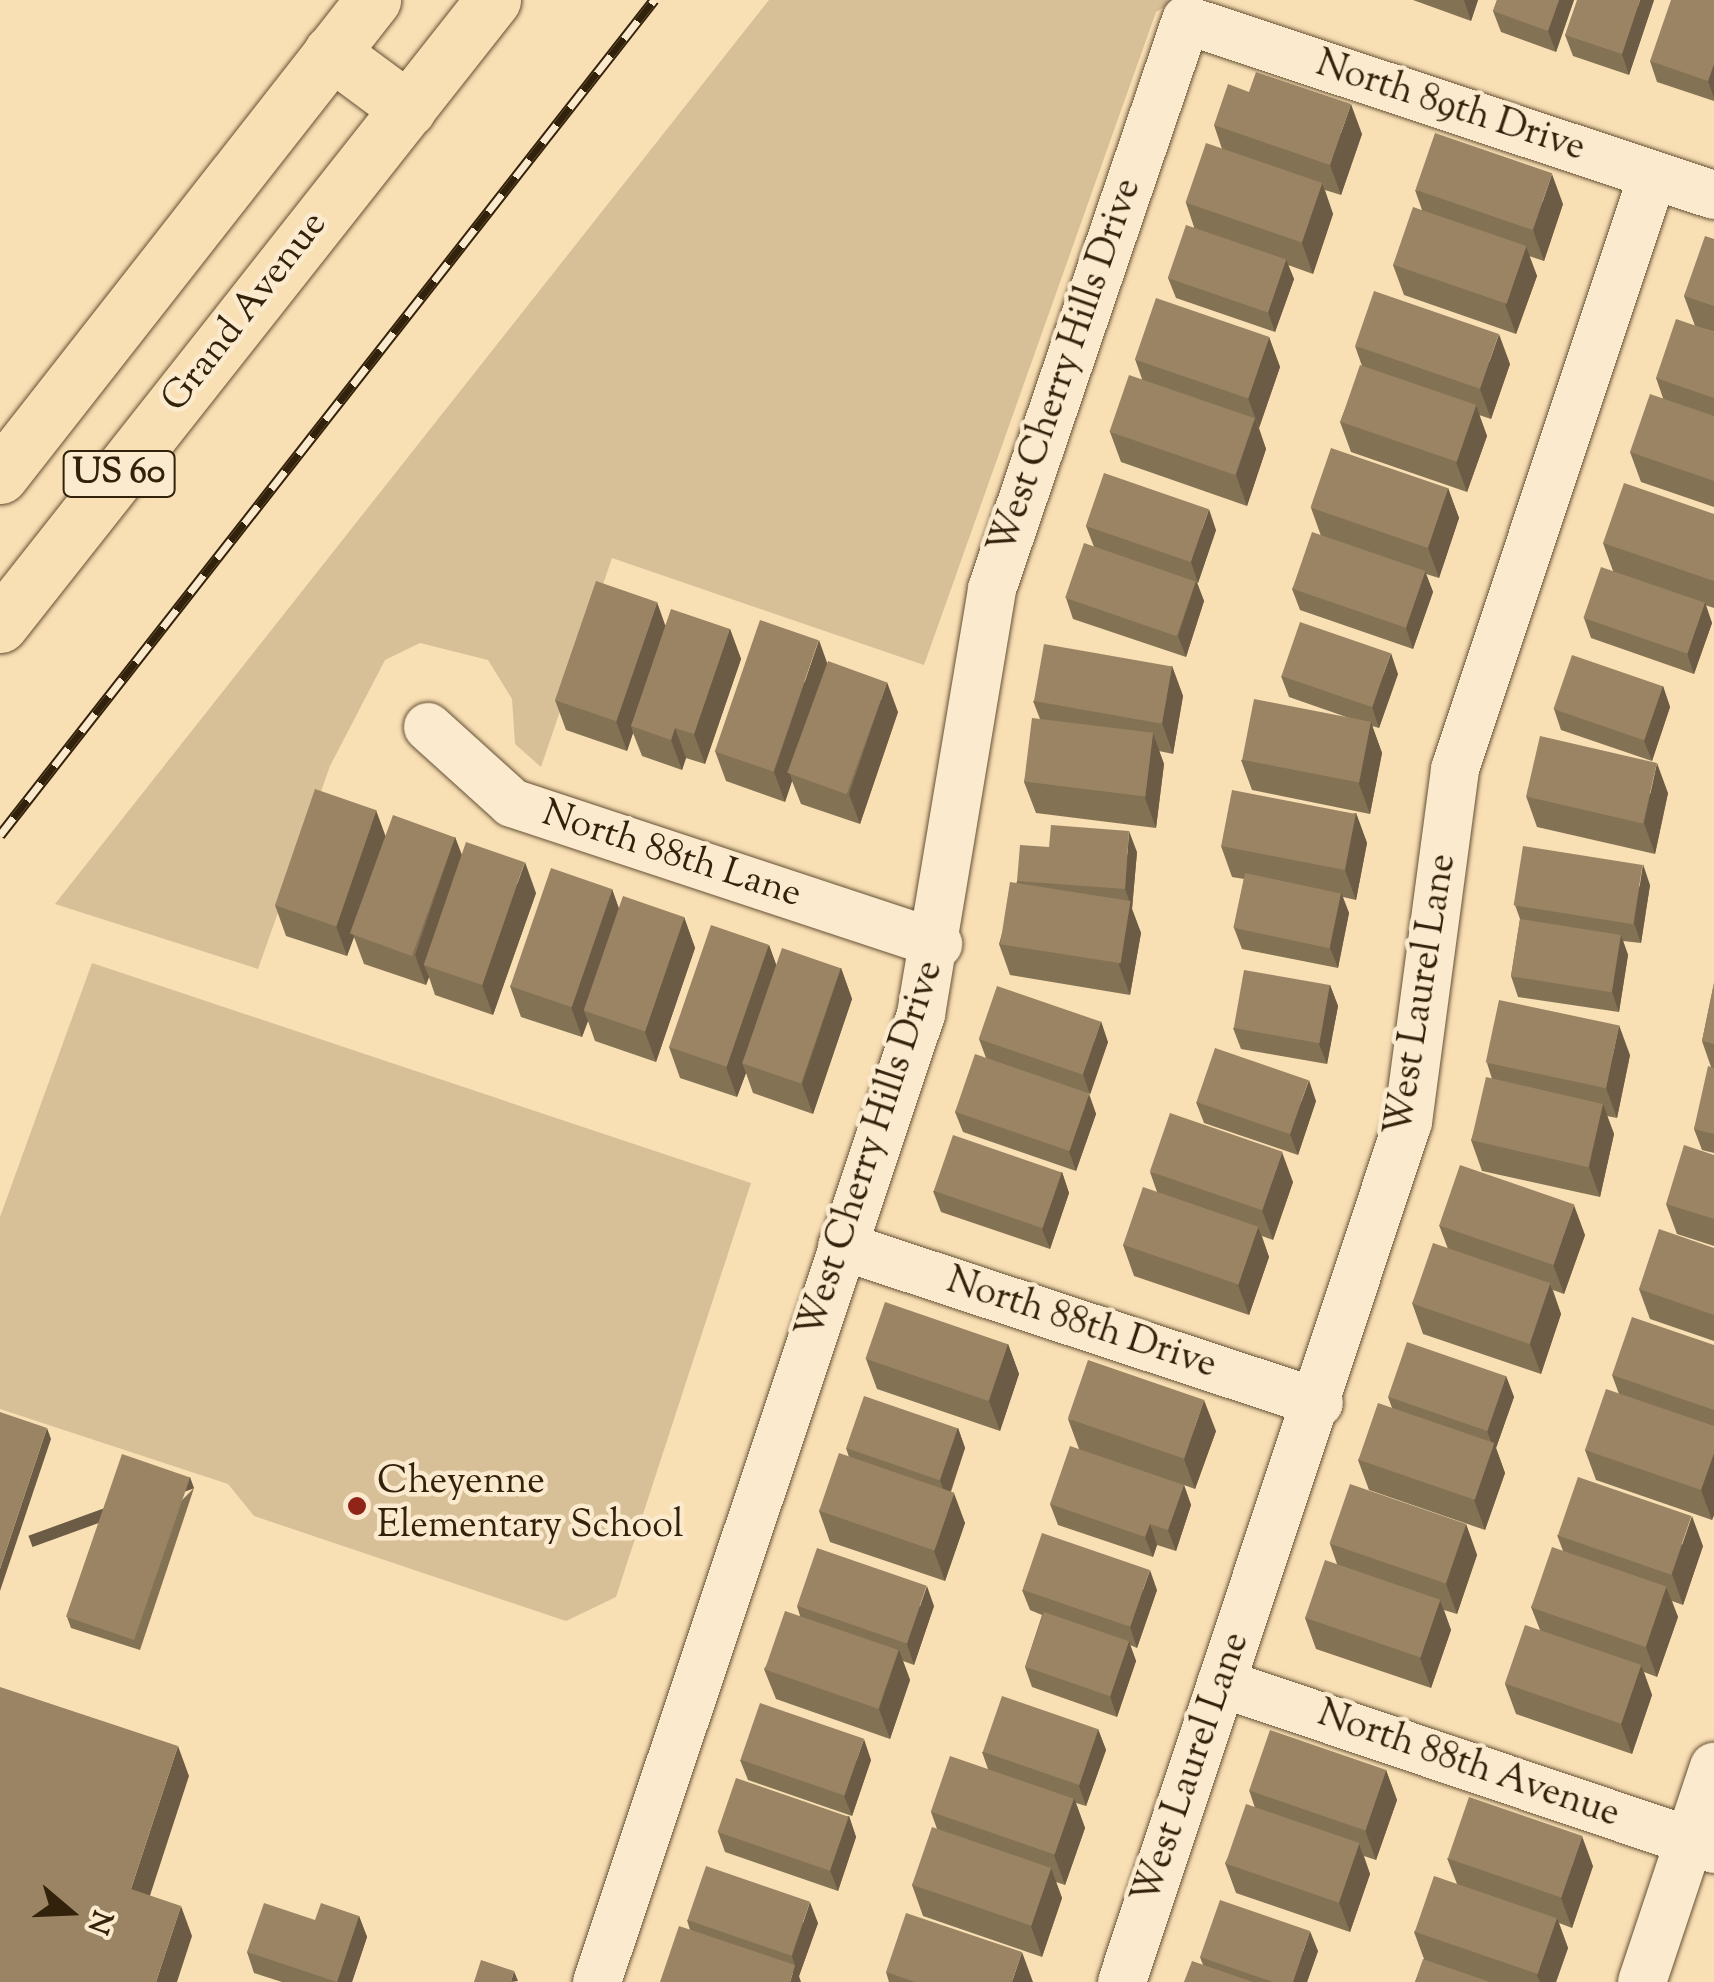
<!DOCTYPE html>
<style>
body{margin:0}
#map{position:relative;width:1714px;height:1982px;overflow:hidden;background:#f9dfb4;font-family:"Sorts Mill Goudy",serif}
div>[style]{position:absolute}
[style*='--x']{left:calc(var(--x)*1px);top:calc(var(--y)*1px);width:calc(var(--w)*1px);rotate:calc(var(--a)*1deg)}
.green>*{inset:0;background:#d7bf97}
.roads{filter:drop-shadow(0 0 2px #645135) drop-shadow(0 0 2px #645135)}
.minor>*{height:48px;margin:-24px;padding:0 24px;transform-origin:24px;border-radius:24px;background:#fbeace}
.trunk>*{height:55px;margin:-27.5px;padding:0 27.5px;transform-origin:27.5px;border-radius:27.5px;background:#f9dfb4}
.rail>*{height:11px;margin-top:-5.5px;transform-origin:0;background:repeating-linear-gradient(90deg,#fbeace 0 22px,#33220b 0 44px);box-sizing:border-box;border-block:2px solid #33220b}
.wall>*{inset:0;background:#847255}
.shaded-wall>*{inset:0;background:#6c5c45;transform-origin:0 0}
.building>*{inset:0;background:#9a8463;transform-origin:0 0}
.dots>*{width:28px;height:28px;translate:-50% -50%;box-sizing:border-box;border:5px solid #fbeace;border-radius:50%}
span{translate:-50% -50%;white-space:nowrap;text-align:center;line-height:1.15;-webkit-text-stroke:9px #fbeace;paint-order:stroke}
.shield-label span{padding:2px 8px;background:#fbeace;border:2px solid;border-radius:8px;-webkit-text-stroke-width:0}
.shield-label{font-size:35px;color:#33220b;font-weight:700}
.street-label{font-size:38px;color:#33220b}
.poi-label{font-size:38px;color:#33220b}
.left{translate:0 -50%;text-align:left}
.north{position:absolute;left:20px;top:1862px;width:100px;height:100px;-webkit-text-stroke:8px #fbeace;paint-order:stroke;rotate:109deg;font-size:28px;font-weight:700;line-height:40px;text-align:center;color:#33220b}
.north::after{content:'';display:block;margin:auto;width:35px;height:45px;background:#33220b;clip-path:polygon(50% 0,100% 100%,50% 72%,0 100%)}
</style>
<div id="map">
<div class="green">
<div style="clip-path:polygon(769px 0,1176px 0,1156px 12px,924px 665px,612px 558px,541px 767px,515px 744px,512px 699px,488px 660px,420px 643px,385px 660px,330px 766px,258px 969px,55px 904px)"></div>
<div style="clip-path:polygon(92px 963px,751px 1183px,616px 1597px,566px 1621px,254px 1516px,228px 1484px,0 1409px,0 1217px)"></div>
</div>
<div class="roads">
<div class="minor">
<div style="--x:428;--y:727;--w:113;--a:42.1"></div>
<div style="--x:512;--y:803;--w:449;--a:18.3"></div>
<div style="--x:842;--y:1246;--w:502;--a:18.22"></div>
<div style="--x:1221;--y:1683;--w:520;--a:18.61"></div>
<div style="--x:597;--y:1982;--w:1021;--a:-71.49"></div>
<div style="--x:921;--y:1014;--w:431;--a:-80.5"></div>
<div style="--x:992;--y:589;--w:601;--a:-71.17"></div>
<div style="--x:1186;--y:20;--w:556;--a:18.34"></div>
<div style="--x:1122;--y:1982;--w:906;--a:-71.61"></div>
<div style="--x:1408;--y:1122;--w:356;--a:-82.4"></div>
<div style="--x:1455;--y:769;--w:626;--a:-71.57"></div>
<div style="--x:1642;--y:1982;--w:227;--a:-71.5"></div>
</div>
<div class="trunk">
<div style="--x:331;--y:52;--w:96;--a:36.5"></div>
<div style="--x:0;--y:476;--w:605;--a:-51.92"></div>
<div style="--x:0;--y:625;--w:796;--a:-51.73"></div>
</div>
</div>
<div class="rail">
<div style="--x:0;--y:835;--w:1061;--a:-51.93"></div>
</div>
<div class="wall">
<div style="clip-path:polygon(1413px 0,1478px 0,1471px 21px)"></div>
<div style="clip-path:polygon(1497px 0,1574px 0,1556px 52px,1501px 32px,1493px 11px)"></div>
<div style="clip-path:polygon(1654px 0,1629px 75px,1573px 56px,1565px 35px)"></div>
<div style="clip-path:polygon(1714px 0,1714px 101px,1657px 82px,1650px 61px)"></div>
<div style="clip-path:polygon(1214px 125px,1362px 134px,1341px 195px,1325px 190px,1333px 214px,1313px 274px,1288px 265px,1294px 279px,1275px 332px,1176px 298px,1168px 278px,1194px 227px,1186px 203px,1222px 149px)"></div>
<div style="clip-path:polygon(1415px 190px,1563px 204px,1544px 261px,1529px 256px,1537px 276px,1516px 334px,1404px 295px,1393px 265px,1422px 210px)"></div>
<div style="clip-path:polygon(1714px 239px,1714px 332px,1695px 326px,1684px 296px)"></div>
<div style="clip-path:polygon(1714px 332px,1714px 507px,1641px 482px,1630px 452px,1663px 398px,1656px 378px)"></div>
<div style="clip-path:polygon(1269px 337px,1280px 367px,1259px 428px,1266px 449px,1247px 506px,1121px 462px,1110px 432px,1142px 379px,1135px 359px)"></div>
<div style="clip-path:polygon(1355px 346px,1510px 364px,1491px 419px,1479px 415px,1487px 436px,1467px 492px,1351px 452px,1340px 422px,1362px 366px)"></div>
<div style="clip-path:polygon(1448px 488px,1459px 518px,1439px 578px,1426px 574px,1433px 592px,1413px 649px,1300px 610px,1292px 589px,1321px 536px,1311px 508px)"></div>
<div style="clip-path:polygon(1714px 514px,1714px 608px,1705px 605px,1712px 623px,1694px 674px,1591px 638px,1584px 618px,1613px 571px,1603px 543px)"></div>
<div style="clip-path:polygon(1086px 526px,1216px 530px,1198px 583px,1197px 582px,1204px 601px,1186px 657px,1073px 619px,1066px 598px,1094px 547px)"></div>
<div style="clip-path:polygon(665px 625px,730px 629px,741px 659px,705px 764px,686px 758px,682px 770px,642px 756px,633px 733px,627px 751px,566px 730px,555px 700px)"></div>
<div style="clip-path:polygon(828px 664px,898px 712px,860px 824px,801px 804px,792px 781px,785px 802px,726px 781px,715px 751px)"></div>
<div style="clip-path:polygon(1172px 666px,1183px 696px,1173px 754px,1159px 751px,1164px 764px,1156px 828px,1036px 813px,1024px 782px,1040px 719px,1033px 701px)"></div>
<div style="clip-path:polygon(1398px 674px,1379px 728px,1372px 726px,1382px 753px,1370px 814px,1252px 790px,1241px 760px,1352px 719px,1289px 697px,1281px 676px)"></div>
<div style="clip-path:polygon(1663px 686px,1670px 707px,1652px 761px,1561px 730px,1554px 709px)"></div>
<div style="clip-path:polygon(1668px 793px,1655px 854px,1537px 827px,1526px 796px)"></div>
<div style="clip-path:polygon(1356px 813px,1367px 843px,1356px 900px,1343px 897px,1349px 913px,1338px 968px,1242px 949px,1234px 928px,1244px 879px,1232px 877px,1221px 846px)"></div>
<div style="clip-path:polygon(386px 837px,455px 837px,462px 855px,536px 893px,493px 1015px,435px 995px,429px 977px,426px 985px,364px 964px,354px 937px,347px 956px,286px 936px,275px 905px)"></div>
<div style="clip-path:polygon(1137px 852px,1132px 909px,1141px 933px,1130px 995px,1010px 975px,999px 944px,1017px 881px)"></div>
<div style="clip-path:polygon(1650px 885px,1641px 943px,1623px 941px,1628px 955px,1619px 1012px,1518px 997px,1511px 976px,1520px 919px,1515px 905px)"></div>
<div style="clip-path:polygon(612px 889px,619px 909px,684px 917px,695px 948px,656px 1062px,595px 1041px,588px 1021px,582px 1037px,521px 1017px,510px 986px)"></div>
<div style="clip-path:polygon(769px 945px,776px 965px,841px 968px,852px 999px,813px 1114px,753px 1093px,746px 1073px,737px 1097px,680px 1078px,669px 1047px)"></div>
<div style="clip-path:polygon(1714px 983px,1714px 1153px,1702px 1150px,1694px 1129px,1711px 1067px,1702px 1041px)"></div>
<div style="clip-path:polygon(1330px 985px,1338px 1006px,1327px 1064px,1241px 1049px,1233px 1028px)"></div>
<div style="clip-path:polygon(979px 1039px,1108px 1042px,1089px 1094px,1096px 1114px,1076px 1171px,963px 1132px,955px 1112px,986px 1058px)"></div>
<div style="clip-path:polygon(1630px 1055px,1617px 1118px,1607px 1116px,1614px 1134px,1600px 1197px,1482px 1171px,1471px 1140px,1492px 1079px,1487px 1063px)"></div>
<div style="clip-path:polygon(1316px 1101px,1298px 1155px,1204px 1123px,1196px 1102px)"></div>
<div style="clip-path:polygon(1714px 1155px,1714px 1246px,1677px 1234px,1666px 1204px)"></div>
<div style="clip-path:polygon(1062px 1172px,1069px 1193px,1050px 1249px,941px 1212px,933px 1191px)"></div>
<div style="clip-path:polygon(1150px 1172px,1293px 1182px,1273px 1240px,1262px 1236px,1269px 1257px,1249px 1315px,1134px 1276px,1123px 1245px,1157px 1192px)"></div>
<div style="clip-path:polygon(1439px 1225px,1585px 1235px,1564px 1294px,1553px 1290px,1561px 1314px,1541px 1374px,1423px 1334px,1412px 1303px,1448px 1249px)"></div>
<div style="clip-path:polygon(1714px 1248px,1714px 1341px,1650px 1319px,1639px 1289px)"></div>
<div style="clip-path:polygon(1008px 1344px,1019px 1374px,1000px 1431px,877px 1389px,866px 1359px)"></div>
<div style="clip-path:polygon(1714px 1345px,1714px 1515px,1712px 1520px,1596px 1480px,1585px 1450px,1619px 1394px,1612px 1375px)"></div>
<div style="clip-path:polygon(1506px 1376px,1514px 1397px,1496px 1448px,1505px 1473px,1485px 1530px,1369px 1490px,1358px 1460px,1392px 1408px,1388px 1397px)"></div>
<div style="clip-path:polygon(1068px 1419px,1216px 1431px,1195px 1489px,1184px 1485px,1191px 1505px,1176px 1551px,1157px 1545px,1153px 1557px,1058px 1525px,1050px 1504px,1079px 1449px)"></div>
<div style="clip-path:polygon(958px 1428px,965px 1448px,951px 1492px,965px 1523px,945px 1581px,830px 1542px,819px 1511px,849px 1457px,846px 1448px)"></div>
<div style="clip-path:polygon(194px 1488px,140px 1650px,71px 1628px,67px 1617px)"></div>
<div style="clip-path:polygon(1466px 1524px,1477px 1555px,1457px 1614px,1444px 1610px,1451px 1630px,1431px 1688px,1316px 1649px,1305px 1618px,1337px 1564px,1330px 1544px)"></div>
<div style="clip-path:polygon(1557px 1535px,1703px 1546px,1683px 1605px,1672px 1601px,1678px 1617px,1657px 1677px,1644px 1672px,1652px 1695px,1632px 1754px,1516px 1714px,1505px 1684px,1540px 1630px,1531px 1607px,1563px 1551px)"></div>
<div style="clip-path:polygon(1022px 1590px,1157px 1590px,1137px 1648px,1130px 1645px,1136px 1661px,1117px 1717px,1032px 1687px,1025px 1667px,1042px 1615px,1030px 1610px)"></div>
<div style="clip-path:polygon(797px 1606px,934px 1606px,914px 1665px,903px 1661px,910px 1680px,890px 1739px,776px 1699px,764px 1669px,800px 1616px)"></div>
<div style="clip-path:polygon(1098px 1729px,1106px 1750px,1086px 1806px,1076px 1803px,1085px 1828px,1065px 1885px,1056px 1882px,1062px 1898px,1042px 1957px,923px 1916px,912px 1885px,937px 1829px,931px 1812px,988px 1769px,982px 1752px)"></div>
<div style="clip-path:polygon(740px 1760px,871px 1760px,852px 1816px,748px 1780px)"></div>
<div style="clip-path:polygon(1386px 1770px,1397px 1800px,1376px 1860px,1364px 1856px,1370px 1874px,1350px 1932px,1236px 1893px,1225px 1863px,1255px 1808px,1249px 1790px)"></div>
<div style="clip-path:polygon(849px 1816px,856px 1837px,838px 1891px,725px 1852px,718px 1832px)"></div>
<div style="clip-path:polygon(1447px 1858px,1593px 1866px,1572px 1928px,1559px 1923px,1568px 1948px,1556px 1982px,1415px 1982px,1424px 1959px,1414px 1932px,1457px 1884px)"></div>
<div style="clip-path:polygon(359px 1916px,367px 1937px,352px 1982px,282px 1982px,254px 1973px,247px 1952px,315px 1920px)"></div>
<div style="clip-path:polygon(687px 1920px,818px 1923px,799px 1976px,690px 1930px)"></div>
<div style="clip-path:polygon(1318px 1951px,1307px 1982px,1184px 1982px,1203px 1965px,1200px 1957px)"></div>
<div style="clip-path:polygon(886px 1972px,1033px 1982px,889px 1982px)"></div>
</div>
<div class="shaded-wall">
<div style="clip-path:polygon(1464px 0,1478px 0,1471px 21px)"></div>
<div style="clip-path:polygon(1559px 0,1574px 0,1556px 52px,1548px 31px)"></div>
<div style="clip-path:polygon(1640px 0,1654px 0,1629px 75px,1622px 54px)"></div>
<div style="clip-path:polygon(1714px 64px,1714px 98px,1708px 81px)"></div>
<div style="clip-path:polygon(1351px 104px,1362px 134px,1341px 195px,1330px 165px)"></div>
<div style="clip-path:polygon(1552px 174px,1563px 204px,1544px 261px,1533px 230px)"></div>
<div style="clip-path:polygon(1322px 183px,1333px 214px,1313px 274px,1302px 243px)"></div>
<div style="clip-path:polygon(1526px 246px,1537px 276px,1516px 334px,1505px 304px)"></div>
<div style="clip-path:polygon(1286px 259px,1294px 279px,1275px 332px,1268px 312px)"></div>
<div style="clip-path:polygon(1499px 334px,1510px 364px,1491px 419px,1480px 389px)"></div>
<div style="clip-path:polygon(1269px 337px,1280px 367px,1259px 428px,1248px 398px)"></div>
<div style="clip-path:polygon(1476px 405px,1487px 436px,1467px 492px,1456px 462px)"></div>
<div style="clip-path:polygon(1255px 418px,1266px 449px,1247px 506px,1236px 475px)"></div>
<div style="clip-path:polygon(1448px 488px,1459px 518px,1439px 578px,1428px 548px)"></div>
<div style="clip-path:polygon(1209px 509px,1216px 530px,1198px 583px,1191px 562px)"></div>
<div style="clip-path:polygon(1425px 571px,1433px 592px,1413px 649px,1406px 628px)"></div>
<div style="clip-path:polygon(1196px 581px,1204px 601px,1186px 657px,1178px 636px)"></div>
<div style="clip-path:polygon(657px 602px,668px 633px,631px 726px,633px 733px,627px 751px,616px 721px)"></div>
<div style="clip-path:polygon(1705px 602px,1712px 623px,1694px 674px,1687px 653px)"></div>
<div style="clip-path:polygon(730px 629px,741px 659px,705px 764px,694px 734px)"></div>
<div style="clip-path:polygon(819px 640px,830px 671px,790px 774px,792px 781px,785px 802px,774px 772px)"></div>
<div style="clip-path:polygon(1391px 653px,1398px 674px,1379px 728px,1372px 707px)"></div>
<div style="clip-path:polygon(1172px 666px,1183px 696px,1173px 754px,1162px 723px)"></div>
<div style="clip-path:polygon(887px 682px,898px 712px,860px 824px,849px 794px)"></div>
<div style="clip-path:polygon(1663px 686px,1670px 707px,1652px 761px,1644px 741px)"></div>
<div style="clip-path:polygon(1371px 722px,1382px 753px,1370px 814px,1359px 784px)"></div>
<div style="clip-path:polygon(675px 728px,686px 758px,682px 770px,671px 740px)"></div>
<div style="clip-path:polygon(1153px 733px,1164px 764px,1156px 828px,1145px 798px)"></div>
<div style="clip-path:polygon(1657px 763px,1668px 793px,1655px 854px,1644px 823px)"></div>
<div style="clip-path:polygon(376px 810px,387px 840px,353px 934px,354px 937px,347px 956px,336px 926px)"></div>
<div style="clip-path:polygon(1356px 813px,1367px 843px,1356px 900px,1345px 870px)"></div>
<div style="clip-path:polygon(1129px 831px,1137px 852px,1132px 909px,1141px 933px,1130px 995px,1119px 965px,1130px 903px,1125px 889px)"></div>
<div style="clip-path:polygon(455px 837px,466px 867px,424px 965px,429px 977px,426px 985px,415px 955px)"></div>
<div style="clip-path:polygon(525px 862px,536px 893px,493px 1015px,482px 985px)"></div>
<div style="clip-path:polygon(1643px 864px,1650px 885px,1641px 943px,1634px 923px)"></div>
<div style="clip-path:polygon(612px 889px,623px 920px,584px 1011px,588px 1021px,582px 1037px,571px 1007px)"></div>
<div style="clip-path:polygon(1341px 893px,1349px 913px,1338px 968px,1330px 948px)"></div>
<div style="clip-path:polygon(684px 917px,695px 948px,656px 1062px,645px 1032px)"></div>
<div style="clip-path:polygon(1621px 935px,1628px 955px,1619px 1012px,1612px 992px)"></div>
<div style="clip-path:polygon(769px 945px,780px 975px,742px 1063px,746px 1073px,737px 1097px,726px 1067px)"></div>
<div style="clip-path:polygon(841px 968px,852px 999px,813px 1114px,802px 1084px)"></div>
<div style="clip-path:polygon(1330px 985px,1338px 1006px,1327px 1064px,1319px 1044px)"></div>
<div style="clip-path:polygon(1101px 1021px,1108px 1042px,1090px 1095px,1083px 1074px)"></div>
<div style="clip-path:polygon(1619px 1025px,1630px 1055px,1617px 1118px,1606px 1088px)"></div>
<div style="clip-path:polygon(1309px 1080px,1316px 1101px,1298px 1155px,1290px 1134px)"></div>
<div style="clip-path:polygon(1089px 1094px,1096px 1114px,1076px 1171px,1069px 1151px)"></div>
<div style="clip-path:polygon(1603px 1104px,1614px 1134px,1600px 1197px,1589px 1167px)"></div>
<div style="clip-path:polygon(1282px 1152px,1293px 1182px,1273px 1240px,1262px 1210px)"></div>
<div style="clip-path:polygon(1062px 1172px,1069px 1193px,1050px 1249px,1042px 1229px)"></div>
<div style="clip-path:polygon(1574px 1205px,1585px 1235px,1564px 1294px,1553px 1264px)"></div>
<div style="clip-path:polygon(1258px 1227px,1269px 1257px,1249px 1315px,1238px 1285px)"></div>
<div style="clip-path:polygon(1550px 1284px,1561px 1314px,1541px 1374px,1530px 1344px)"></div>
<div style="clip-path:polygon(1008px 1344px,1019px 1374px,1000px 1431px,989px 1401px)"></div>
<div style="clip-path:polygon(1506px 1376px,1514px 1397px,1496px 1448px,1505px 1473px,1485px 1530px,1474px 1500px,1493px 1447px,1487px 1431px)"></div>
<div style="clip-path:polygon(1204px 1400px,1216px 1431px,1195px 1489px,1184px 1459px)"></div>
<div style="clip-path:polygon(47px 1428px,51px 1439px,0 1591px,0 1569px)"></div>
<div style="clip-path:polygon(958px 1428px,965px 1448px,947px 1501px,940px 1480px)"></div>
<div style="clip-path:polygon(1714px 1453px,1714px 1515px,1712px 1520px,1701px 1490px)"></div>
<div style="left:190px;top:1477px;width:12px;height:172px;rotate:70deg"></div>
<div style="clip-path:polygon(1184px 1485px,1191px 1505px,1176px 1551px,1168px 1530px)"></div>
<div style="clip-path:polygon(954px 1493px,965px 1523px,945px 1581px,934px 1551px)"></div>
<div style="clip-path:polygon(1692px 1516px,1703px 1546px,1683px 1605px,1672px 1574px)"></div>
<div style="clip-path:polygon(1150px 1524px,1157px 1545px,1153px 1557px,1145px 1537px)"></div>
<div style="clip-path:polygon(1466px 1524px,1477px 1555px,1457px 1614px,1446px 1584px)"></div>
<div style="clip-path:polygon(1150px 1570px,1157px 1590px,1137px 1648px,1130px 1627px)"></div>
<div style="clip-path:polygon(927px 1586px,934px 1606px,914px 1665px,907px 1644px)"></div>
<div style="clip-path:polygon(1666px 1587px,1678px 1617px,1657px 1677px,1646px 1647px)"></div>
<div style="clip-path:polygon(1440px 1600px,1451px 1630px,1431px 1688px,1420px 1658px)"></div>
<div style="clip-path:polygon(1129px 1641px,1136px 1661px,1117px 1717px,1110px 1696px)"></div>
<div style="clip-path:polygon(899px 1650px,910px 1680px,890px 1739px,879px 1709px)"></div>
<div style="clip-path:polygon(1641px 1665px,1652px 1695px,1632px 1754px,1621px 1724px)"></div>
<div style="clip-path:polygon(1098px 1729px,1106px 1750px,1086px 1806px,1079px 1786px)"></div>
<div style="clip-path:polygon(864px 1739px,871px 1760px,852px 1816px,844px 1796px)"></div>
<div style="clip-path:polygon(178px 1746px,189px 1776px,142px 1920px,131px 1889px)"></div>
<div style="clip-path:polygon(1386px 1770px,1397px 1800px,1376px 1860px,1365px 1830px)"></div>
<div style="clip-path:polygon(1074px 1798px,1085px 1828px,1065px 1885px,1054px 1855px)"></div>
<div style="clip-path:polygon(849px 1816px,856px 1837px,838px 1891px,830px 1870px)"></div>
<div style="clip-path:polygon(1582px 1836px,1593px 1866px,1572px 1928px,1561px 1898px)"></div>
<div style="clip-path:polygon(1359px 1844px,1370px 1874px,1350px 1932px,1339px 1902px)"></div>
<div style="clip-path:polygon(1051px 1868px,1062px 1898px,1042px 1957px,1031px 1926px)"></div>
<div style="clip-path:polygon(810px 1902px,818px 1923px,799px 1976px,801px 1982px,790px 1982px,795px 1966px,792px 1956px)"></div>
<div style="clip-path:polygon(181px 1906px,192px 1936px,177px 1982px,156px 1982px)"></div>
<div style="clip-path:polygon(359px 1916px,367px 1937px,352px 1982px,337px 1982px)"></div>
<div style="clip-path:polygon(1557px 1918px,1568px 1948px,1556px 1982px,1540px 1982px,1537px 1975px)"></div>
<div style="clip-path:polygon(1310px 1931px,1318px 1951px,1307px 1982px,1293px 1982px)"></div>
<div style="clip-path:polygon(1022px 1952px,1033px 1982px,1012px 1982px)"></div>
<div style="clip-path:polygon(514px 1971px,518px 1981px,511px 1982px)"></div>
</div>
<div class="building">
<div style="clip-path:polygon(1497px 0,1559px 0,1548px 31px,1493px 11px)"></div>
<div style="clip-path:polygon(1577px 0,1640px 0,1622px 54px,1565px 35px)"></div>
<div style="clip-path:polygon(1671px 0,1714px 0,1714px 64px,1708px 81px,1650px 61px)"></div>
<div style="clip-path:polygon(1256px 72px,1351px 104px,1330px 165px,1214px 125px,1228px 84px,1249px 92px)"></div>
<div style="left:1435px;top:133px;width:124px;height:60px;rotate:19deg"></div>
<div style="left:1206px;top:143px;width:123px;height:63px;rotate:19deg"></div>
<div style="left:1413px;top:207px;width:120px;height:61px;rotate:19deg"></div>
<div style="left:1186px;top:225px;width:106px;height:56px;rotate:19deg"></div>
<div style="clip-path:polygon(1705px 236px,1714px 239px,1714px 306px,1684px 296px)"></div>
<div style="left:1374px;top:291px;width:132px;height:58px;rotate:19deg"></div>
<div style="left:1156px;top:298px;width:120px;height:65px;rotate:19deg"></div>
<div style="clip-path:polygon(1676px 319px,1714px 332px,1714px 398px,1656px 378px)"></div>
<div style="left:1360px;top:365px;width:123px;height:60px;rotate:19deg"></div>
<div style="left:1129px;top:375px;width:133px;height:60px;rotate:19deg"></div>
<div style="clip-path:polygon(1650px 394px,1714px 416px,1714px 481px,1630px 452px)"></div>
<div style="left:1331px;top:448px;width:124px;height:63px;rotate:19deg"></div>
<div style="left:1104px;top:473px;width:111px;height:56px;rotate:19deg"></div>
<div style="clip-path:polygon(1624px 483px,1714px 514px,1714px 581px,1603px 543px)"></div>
<div style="left:1312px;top:532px;width:120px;height:60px;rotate:19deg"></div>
<div style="left:1084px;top:543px;width:118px;height:58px;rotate:19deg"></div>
<div style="left:1601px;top:567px;width:110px;height:54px;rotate:19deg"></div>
<div style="left:596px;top:581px;width:65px;height:126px;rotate:19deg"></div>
<div style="clip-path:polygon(671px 609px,730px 629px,694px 734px,675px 728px,671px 740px,631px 726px)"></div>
<div style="left:760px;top:620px;width:62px;height:139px;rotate:19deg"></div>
<div style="left:1300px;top:622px;width:96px;height:57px;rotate:19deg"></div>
<div style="left:1044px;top:644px;width:130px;height:58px;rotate:10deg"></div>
<div style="left:1572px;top:655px;width:96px;height:57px;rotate:19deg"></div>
<div style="left:828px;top:661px;width:63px;height:119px;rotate:20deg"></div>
<div style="left:1254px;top:699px;width:119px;height:62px;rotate:11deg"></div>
<div style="left:1032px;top:718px;width:122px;height:64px;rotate:7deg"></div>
<div style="left:1540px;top:736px;width:120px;height:62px;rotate:13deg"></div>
<div style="left:315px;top:789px;width:65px;height:123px;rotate:19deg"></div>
<div style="left:1232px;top:790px;width:126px;height:57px;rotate:11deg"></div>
<div style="left:393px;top:815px;width:66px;height:126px;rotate:20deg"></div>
<div style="clip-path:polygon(1051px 825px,1129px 831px,1125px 889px,1017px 881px,1020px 845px,1049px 847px)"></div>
<div style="left:466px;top:842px;width:62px;height:130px;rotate:19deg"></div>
<div style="left:1523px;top:846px;width:121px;height:60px;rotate:9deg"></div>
<div style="left:551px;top:868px;width:65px;height:125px;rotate:19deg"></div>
<div style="left:1245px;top:873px;width:98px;height:56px;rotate:12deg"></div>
<div style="left:1010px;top:882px;width:122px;height:63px;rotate:9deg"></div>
<div style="left:623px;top:896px;width:65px;height:121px;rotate:19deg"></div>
<div style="left:1520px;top:919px;width:102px;height:58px;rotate:9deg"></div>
<div style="left:711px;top:925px;width:61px;height:129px;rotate:19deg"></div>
<div style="left:782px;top:948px;width:62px;height:122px;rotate:19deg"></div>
<div style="left:1244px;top:970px;width:87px;height:59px;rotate:10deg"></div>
<div style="clip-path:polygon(1714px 983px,1714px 1044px,1702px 1041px)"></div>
<div style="left:997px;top:986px;width:110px;height:56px;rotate:19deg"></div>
<div style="left:1499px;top:1000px;width:123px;height:64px;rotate:12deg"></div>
<div style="left:1215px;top:1048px;width:99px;height:57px;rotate:19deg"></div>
<div style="left:975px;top:1054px;width:121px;height:61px;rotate:19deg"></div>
<div style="clip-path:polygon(1708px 1066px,1714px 1068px,1714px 1134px,1694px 1129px)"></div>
<div style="left:1486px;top:1077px;width:120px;height:65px;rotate:13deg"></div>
<div style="left:1170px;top:1113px;width:119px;height:62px;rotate:19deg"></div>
<div style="left:953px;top:1135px;width:115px;height:59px;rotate:19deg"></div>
<div style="clip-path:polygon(1684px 1145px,1714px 1155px,1714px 1219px,1666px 1204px)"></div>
<div style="left:1460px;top:1165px;width:121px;height:64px;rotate:19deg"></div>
<div style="left:1143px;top:1187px;width:122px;height:61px;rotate:19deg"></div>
<div style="clip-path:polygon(1659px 1229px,1714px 1248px,1714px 1315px,1639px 1289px)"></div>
<div style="left:1433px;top:1243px;width:124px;height:64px;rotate:19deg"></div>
<div style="left:885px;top:1302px;width:130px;height:60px;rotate:19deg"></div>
<div style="clip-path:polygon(1632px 1317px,1714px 1345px,1714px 1410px,1612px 1375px)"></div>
<div style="left:1407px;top:1342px;width:105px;height:58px;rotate:19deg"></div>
<div style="left:1088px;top:1360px;width:123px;height:62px;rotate:19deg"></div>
<div style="clip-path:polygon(1606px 1389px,1714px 1426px,1714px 1453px,1701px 1490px,1585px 1450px)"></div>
<div style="left:864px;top:1396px;width:99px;height:55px;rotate:19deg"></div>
<div style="left:1378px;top:1403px;width:123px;height:60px;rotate:19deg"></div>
<div style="clip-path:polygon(0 1412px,47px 1428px,0 1569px)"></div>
<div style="clip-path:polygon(1070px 1446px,1184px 1485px,1168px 1530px,1150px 1524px,1145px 1537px,1050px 1504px)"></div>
<div style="left:839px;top:1453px;width:122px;height:61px;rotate:19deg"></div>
<div style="left:122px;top:1454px;width:72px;height:172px;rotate:19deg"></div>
<div style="left:1578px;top:1477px;width:120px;height:62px;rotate:19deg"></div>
<div style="left:1350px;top:1484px;width:123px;height:63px;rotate:19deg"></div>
<div style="left:1042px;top:1533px;width:114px;height:60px;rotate:19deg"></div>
<div style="left:1552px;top:1547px;width:121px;height:64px;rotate:19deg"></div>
<div style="left:817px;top:1548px;width:116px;height:61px;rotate:19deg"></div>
<div style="left:1325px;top:1560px;width:122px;height:61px;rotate:19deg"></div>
<div style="left:785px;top:1611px;width:120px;height:62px;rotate:19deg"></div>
<div style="left:1044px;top:1612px;width:90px;height:58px;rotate:19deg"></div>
<div style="left:1525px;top:1625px;width:123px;height:62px;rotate:19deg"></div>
<div style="clip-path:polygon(0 1687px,178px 1746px,131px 1889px,181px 1906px,156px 1982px,0 1982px)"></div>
<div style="left:1002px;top:1696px;width:102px;height:59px;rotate:19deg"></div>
<div style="left:760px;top:1703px;width:110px;height:60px;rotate:19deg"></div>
<div style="left:1270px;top:1730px;width:123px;height:64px;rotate:19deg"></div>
<div style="left:950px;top:1756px;width:131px;height:59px;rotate:19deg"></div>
<div style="left:736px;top:1778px;width:119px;height:57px;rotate:19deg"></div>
<div style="left:1469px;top:1797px;width:120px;height:65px;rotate:19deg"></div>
<div style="left:1246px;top:1804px;width:120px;height:63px;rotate:19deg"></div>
<div style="left:932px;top:1827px;width:126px;height:61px;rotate:19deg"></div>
<div style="left:706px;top:1866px;width:110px;height:57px;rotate:19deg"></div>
<div style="left:1434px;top:1876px;width:130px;height:59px;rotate:19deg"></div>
<div style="clip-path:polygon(1220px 1900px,1310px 1931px,1293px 1982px,1273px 1982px,1200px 1957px)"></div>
<div style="clip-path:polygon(264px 1903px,315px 1920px,321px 1903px,359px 1916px,337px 1982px,247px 1952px)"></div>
<div style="clip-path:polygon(906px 1913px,1022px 1952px,1012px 1982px,915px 1982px,886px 1972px)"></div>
<div style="clip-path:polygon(679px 1926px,795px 1965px,790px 1982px,660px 1982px)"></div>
<div style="clip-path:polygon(1423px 1959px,1490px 1982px,1415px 1982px)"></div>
<div style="clip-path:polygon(481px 1960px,514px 1971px,511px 1982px,474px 1982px)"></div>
<div style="clip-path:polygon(1192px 1961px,1253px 1982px,1184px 1982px)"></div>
</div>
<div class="dots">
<div style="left:357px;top:1506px;background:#8f2418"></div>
</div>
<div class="shield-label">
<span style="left:119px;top:474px">US 60</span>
</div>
<div class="street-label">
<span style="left:1450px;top:108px;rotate:18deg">North 89th Drive</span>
<span style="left:246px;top:313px;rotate:-52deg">Grand Avenue</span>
<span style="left:1067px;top:367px;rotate:-71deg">West Cherry Hills Drive</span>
<span style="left:671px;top:856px;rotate:18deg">North 88th Lane</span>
<span style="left:1423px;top:995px;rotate:-81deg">West Laurel Lane</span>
<span style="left:872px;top:1150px;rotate:-72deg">West Cherry Hills Drive</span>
<span style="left:1081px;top:1325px;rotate:18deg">North 88th Drive</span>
<span style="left:1468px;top:1766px;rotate:19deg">North 88th Avenue</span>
<span style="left:1193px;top:1769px;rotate:-71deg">West Laurel Lane</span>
</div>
<div class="poi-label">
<span class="left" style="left:377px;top:1506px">Cheyenne<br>Elementary School</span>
</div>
<div class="north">N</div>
</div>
